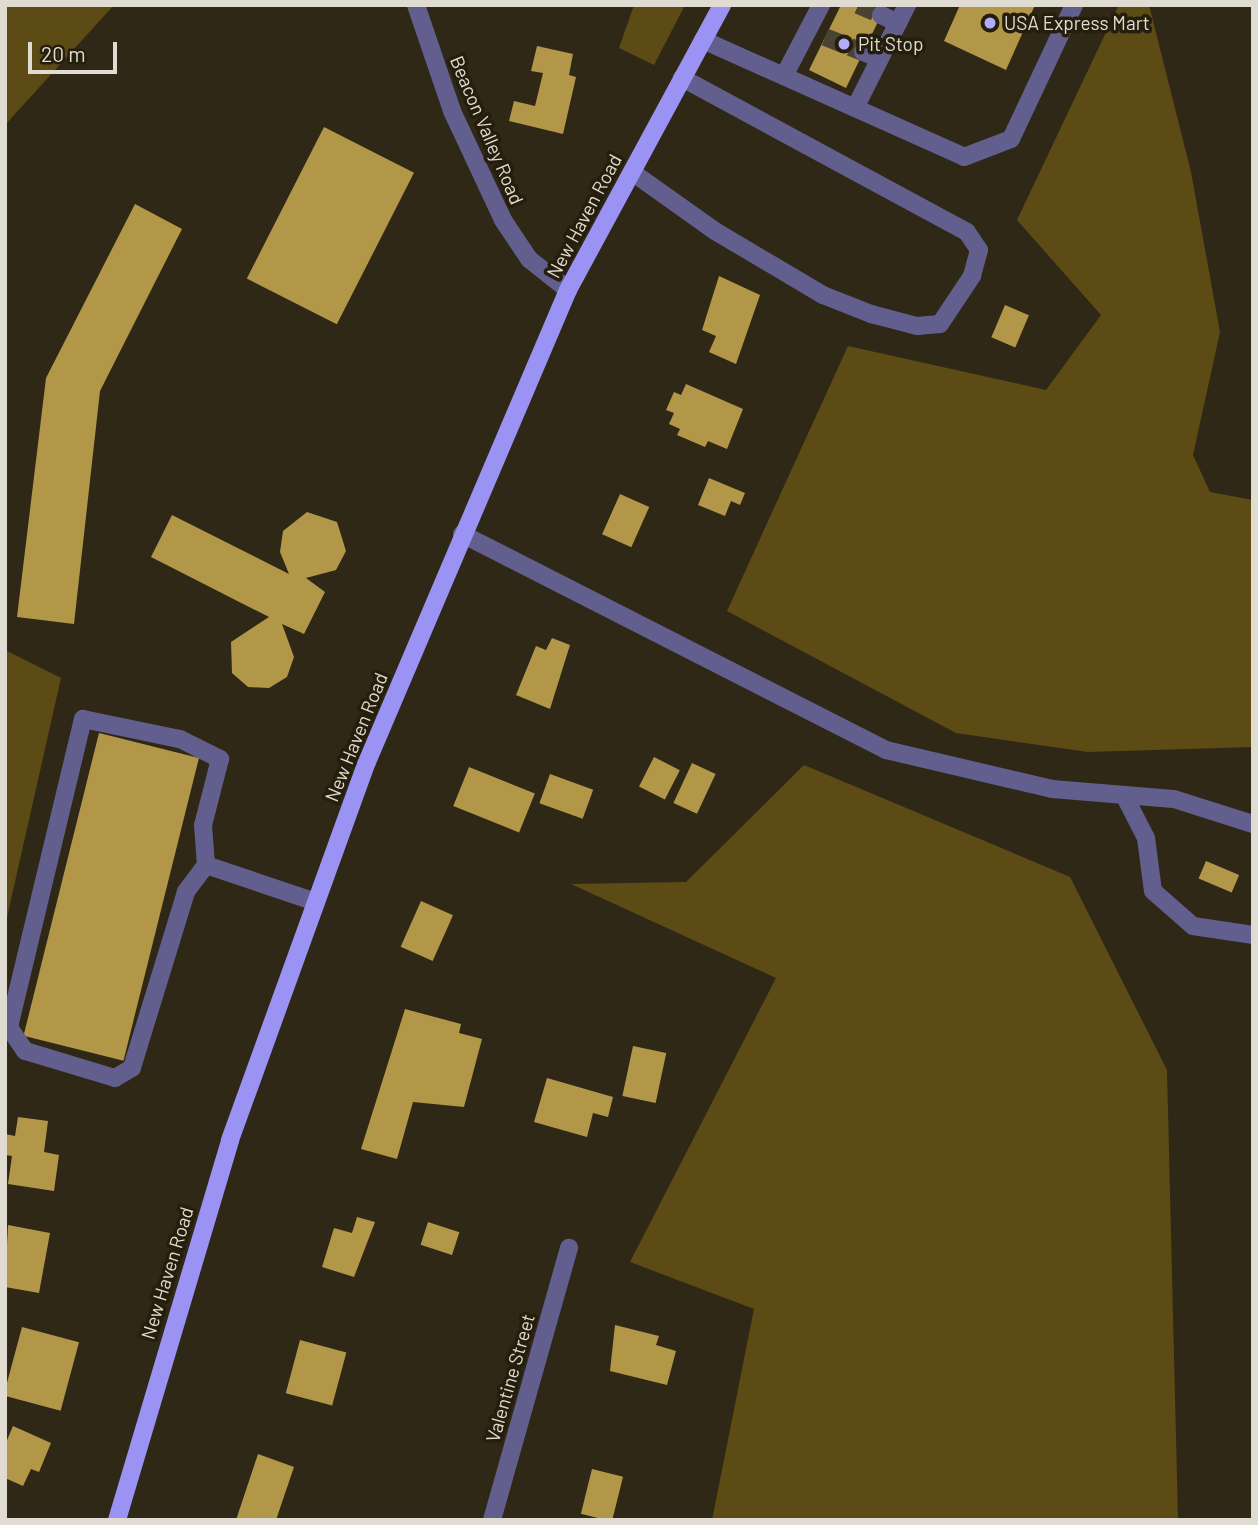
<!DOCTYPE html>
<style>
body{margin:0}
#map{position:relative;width:1258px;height:1525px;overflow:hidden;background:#2f2816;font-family:Barlow,sans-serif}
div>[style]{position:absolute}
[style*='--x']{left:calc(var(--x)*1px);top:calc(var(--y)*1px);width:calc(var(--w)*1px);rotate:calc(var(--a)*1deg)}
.green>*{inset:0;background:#5d4b16}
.building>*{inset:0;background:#b39749;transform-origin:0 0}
.minor-tunnel>*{height:18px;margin-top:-9px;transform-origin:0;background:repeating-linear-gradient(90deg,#4a4332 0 18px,transparent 0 27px)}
.minor>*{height:18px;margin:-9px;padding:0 9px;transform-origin:9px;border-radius:9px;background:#625f8e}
.major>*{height:18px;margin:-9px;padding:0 9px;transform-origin:9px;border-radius:9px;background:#9b93f4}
.dots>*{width:19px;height:19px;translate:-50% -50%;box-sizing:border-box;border:4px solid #251e0c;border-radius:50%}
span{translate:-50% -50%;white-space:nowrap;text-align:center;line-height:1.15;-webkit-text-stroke:7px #251e0c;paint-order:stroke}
.poi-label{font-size:19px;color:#e0dcd1}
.left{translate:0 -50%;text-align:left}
.street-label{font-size:19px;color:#e0dcd1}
.frame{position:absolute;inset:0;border:7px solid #e0dcd1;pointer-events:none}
.scale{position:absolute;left:28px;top:42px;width:89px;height:32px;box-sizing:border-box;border:4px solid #e0dcd1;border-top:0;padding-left:9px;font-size:21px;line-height:24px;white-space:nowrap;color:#e0dcd1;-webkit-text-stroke:5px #251e0c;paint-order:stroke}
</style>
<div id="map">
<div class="green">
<div style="clip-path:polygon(5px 5px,114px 5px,5px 125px)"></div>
<div style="clip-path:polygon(634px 5px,685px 5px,654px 65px,619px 48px)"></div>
<div style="clip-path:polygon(1119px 5px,1149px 5px,1191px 172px,1220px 332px,1193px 455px,1210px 492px,1253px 500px,1253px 747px,1088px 752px,956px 733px,727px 611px,848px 346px,1046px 390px,1101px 315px,1017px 220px)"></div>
<div style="clip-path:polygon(5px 650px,61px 678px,5px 926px)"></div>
<div style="clip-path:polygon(804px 765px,1070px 877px,1167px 1070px,1178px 1520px,712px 1520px,754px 1309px,630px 1262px,776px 978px,571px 884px,686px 882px)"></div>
</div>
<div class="building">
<div style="clip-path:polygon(841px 5px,886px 5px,846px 88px,809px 70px)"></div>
<div style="clip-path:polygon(960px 5px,1035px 5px,1006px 70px,944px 41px)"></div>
<div style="clip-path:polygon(537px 46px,573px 54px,569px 75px,576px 77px,563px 134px,509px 121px,514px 101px,535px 106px,543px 73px,531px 71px)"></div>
<div style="left:324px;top:127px;width:101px;height:170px;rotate:27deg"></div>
<div style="clip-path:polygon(135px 204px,182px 229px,100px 391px,74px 624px,17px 617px,46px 378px)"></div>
<div style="clip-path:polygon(719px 276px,760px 295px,736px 364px,709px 352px,716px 336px,702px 330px)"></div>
<div style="left:1005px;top:305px;width:26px;height:35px;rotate:23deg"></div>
<div style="clip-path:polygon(686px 384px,743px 409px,727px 449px,708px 441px,705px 447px,677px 435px,680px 429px,669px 424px,674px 413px,666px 410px,674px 392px,681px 395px)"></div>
<div style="clip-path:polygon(709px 478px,745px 493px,740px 505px,731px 501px,725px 516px,698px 505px)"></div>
<div style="left:620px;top:494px;width:32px;height:44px;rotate:24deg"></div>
<div style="clip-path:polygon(307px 512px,337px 522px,346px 551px,336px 570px,306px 578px,325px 592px,304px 634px,282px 624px,294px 657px,287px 677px,269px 688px,248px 687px,232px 673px,231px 642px,269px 617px,151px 557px,172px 515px,289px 574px,280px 552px,283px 531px)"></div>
<div style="clip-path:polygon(552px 638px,570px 645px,550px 709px,516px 695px,536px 646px,546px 650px)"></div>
<div style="left:99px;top:733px;width:103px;height:312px;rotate:14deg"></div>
<div style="left:654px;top:757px;width:29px;height:33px;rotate:27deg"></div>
<div style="left:692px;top:763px;width:26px;height:44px;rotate:25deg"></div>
<div style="left:469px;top:767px;width:71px;height:42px;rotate:22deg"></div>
<div style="left:550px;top:774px;width:46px;height:31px;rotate:20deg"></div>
<div style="left:1206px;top:861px;width:36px;height:19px;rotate:23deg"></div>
<div style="left:421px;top:901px;width:35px;height:50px;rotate:24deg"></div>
<div style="clip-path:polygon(405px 1009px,461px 1024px,459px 1033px,482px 1039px,464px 1107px,413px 1102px,397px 1159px,361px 1149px)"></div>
<div style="left:633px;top:1046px;width:34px;height:51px;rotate:12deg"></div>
<div style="clip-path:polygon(547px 1078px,613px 1097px,608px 1117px,593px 1113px,587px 1137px,534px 1122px)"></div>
<div style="clip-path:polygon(18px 1117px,48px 1121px,44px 1152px,59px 1155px,54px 1191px,8px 1184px,12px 1156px,5px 1155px,5px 1134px,15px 1136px)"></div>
<div style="clip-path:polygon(357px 1217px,375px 1222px,354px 1277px,322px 1267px,334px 1228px,352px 1233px)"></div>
<div style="left:428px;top:1222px;width:33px;height:24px;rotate:18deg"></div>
<div style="clip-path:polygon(8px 1225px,50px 1233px,39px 1293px,5px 1287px)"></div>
<div style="clip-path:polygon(615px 1325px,659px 1336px,656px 1345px,676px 1351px,667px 1385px,610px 1371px)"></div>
<div style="left:22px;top:1327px;width:59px;height:71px;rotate:15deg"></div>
<div style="left:300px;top:1340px;width:48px;height:55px;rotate:15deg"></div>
<div style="clip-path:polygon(13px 1426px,51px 1443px,39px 1472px,31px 1469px,23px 1486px,5px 1478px,5px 1445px)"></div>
<div style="clip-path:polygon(258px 1454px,294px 1467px,276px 1520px,236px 1520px)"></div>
<div style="left:592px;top:1469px;width:32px;height:46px;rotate:14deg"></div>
</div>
<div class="minor-tunnel">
<div style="--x:858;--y:5;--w:25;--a:23"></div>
<div style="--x:825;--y:37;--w:41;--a:21.5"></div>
</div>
<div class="minor">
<div style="--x:416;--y:5;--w:112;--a:71.2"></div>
<div style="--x:452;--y:111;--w:120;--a:64.9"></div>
<div style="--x:503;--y:220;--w:47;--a:56.3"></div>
<div style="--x:529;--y:259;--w:50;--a:38.5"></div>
<div style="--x:881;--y:15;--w:19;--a:25"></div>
<div style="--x:703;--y:40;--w:286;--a:24.1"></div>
<div style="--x:964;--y:157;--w:50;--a:-21"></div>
<div style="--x:1011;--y:139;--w:148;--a:-64.8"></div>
<div style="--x:863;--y:52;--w:18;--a:22"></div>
<div style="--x:784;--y:76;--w:80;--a:-62.5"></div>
<div style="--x:855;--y:108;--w:115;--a:-63.2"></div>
<div style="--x:632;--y:172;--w:102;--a:35.4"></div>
<div style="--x:715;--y:231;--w:126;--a:30.7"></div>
<div style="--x:823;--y:295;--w:52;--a:21.6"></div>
<div style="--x:871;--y:314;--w:48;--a:14.6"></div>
<div style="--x:917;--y:326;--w:23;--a:-5"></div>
<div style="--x:940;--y:324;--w:58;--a:-56.3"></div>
<div style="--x:972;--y:276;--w:27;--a:-75"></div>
<div style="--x:979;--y:250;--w:22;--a:-124"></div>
<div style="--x:967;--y:232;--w:324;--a:-151.6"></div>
<div style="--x:462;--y:534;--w:476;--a:27"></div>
<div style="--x:886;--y:750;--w:171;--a:13.2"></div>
<div style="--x:1052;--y:789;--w:122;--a:4.7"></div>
<div style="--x:1174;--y:799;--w:83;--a:17.6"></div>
<div style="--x:83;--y:719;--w:99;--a:11.7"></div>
<div style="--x:180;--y:739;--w:45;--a:26.6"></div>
<div style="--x:220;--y:759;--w:68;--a:104.4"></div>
<div style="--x:203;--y:825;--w:40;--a:85.7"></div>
<div style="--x:206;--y:865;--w:34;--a:127"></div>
<div style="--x:186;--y:892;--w:184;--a:107.1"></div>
<div style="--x:132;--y:1068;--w:20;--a:150"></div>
<div style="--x:115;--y:1078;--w:94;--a:-163.3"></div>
<div style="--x:25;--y:1051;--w:29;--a:-124"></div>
<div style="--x:9;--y:1027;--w:317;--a:-76.5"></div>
<div style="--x:1124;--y:795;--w:48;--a:62.9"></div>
<div style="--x:1146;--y:838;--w:53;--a:82.5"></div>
<div style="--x:1153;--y:891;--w:53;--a:41.2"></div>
<div style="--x:1193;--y:926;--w:61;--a:8.5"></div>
<div style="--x:206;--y:865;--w:116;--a:18.6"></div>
<div style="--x:492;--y:1520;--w:283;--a:-74.2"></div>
</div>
<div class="major">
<div style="--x:117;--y:1520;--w:396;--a:-73.4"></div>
<div style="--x:230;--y:1140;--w:402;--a:-70.1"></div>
<div style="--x:367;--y:762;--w:513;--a:-66.93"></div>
<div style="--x:568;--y:290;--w:324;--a:-61.6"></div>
</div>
<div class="dots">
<div style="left:990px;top:23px;background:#b1adfa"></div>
<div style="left:844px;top:44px;background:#b1adfa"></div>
</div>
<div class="poi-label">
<span class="left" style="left:1004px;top:23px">USA Express Mart</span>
<span class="left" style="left:858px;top:44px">Pit Stop</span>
</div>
<div class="street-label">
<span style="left:487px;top:130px;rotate:67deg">Beacon Valley Road</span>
<span style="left:584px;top:216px;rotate:-62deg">New Haven Road</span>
<span style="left:356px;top:737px;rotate:-68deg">New Haven Road</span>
<span style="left:167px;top:1273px;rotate:-73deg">New Haven Road</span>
<span style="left:510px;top:1378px;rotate:-74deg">Valentine Street</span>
</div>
<div class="frame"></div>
<div class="scale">20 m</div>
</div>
